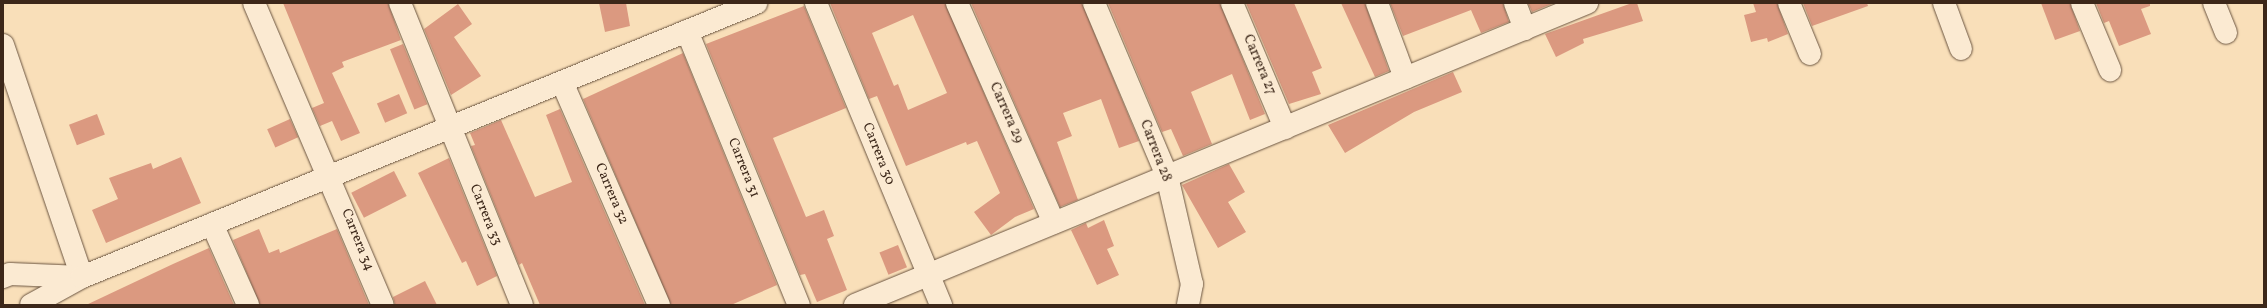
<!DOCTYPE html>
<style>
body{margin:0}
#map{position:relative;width:2267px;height:308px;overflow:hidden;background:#f9dfb9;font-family:Vollkorn,serif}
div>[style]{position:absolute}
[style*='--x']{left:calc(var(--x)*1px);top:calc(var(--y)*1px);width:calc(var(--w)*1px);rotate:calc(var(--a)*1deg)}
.building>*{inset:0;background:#db9980;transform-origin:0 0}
.roads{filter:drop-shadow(0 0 1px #6b5541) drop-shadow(0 0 1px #6b5541)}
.minor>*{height:22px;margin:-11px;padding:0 11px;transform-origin:11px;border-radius:11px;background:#fbead2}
span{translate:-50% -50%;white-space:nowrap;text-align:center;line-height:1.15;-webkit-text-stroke:3px #fbead2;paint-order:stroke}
.street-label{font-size:14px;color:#3c2719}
.frame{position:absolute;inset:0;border:4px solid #3c2719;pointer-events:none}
</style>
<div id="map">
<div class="building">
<div style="clip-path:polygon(283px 3px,388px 3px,401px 40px,342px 62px,344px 67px,332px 73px,360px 133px,341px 141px,332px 121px,320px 126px,312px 108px,324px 103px)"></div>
<div style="clip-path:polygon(599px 3px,626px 3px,630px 26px,605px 32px)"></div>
<div style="clip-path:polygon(evenodd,830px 3px,945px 3px,1034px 209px,1015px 217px,991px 235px,974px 212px,1000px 193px,977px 141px,967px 145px,966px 142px,906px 166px,877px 96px,869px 99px,830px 3px,913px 15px,947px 93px,908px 110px,898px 84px,894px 86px,872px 33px,913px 15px)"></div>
<div style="clip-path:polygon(971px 3px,1082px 3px,1139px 141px,1119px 148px,1101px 99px,1063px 113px,1072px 136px,1057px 142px,1078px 200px,1060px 207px)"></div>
<div style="clip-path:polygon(1108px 3px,1220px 3px,1265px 114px,1250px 120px,1232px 74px,1191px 92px,1212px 144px,1183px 156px,1171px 129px,1162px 132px)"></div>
<div style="clip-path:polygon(1246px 3px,1294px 3px,1322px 68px,1312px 72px,1321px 94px,1289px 104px)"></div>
<div style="clip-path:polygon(1341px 3px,1365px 3px,1389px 71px,1375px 77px)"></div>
<div style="clip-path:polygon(1390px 3px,1503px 3px,1509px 22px,1481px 33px,1471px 10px,1403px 36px)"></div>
<div style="clip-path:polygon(1528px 3px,1554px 3px,1532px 12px)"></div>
<div style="clip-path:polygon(1632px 3px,1637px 3px,1643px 21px,1583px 39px,1584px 43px,1556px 57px,1545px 34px)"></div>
<div style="clip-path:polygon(1753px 3px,1777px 3px,1788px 34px,1768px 42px,1767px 38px,1751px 42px,1744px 15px,1756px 12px)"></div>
<div style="clip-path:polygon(1803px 3px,1867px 3px,1868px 6px,1812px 26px)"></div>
<div style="clip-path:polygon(2041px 3px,2070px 3px,2080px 31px,2055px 40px)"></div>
<div style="clip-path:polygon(2096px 3px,2150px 3px,2150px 6px,2141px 9px,2151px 34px,2119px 46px,2109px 21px,2104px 23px)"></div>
<div style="clip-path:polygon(458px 4px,472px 24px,454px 37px,481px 76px,451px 95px,424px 29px)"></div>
<div style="clip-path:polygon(804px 6px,846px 108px,773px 138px,806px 217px,824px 210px,834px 236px,827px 239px,847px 290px,817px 302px,805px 274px,800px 275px,706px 44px)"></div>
<div style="left:403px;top:44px;width:65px;height:14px;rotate:68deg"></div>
<div style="clip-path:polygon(683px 53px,777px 285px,731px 305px,671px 305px,583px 99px)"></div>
<div style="clip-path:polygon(1453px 72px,1462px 92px,1414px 112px,1345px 153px,1328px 125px)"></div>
<div style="left:399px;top:94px;width:21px;height:24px;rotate:67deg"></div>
<div style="clip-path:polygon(560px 109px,645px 305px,540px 305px,522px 263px,519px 265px,471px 146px,475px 145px,470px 133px,501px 120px,535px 197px,572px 182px,546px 115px)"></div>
<div style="left:97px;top:114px;width:22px;height:30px;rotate:69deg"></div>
<div style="left:290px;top:119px;width:20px;height:25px;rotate:66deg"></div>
<div style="clip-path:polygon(181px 157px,201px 203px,106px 243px,92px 210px,118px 199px,109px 178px,151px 163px,153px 169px)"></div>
<div style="clip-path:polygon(449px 158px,497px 276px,477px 286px,466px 261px,462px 263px,418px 173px)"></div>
<div style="clip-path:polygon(1229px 164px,1245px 192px,1228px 202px,1246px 232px,1218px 248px,1182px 185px)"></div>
<div style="left:394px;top:171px;width:28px;height:48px;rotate:63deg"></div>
<div style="clip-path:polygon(1104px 220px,1114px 246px,1107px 249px,1119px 275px,1097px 285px,1071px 230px,1086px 223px,1088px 228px)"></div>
<div style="clip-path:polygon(259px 229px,269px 253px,279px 249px,280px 253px,337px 229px,369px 305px,260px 305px,233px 240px)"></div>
<div style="left:898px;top:245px;width:24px;height:20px;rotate:68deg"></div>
<div style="clip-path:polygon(209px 248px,234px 305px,86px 305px,173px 264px)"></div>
<div style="clip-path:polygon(425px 281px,437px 305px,395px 305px,393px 297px)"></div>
</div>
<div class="roads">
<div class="minor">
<div style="--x:254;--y:3;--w:328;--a:66.9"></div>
<div style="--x:400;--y:3;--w:326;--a:68"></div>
<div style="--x:816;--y:3;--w:327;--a:67.5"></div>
<div style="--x:957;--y:3;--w:240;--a:66.2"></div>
<div style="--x:1094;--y:3;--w:188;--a:67.1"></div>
<div style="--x:1167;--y:176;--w:111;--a:77"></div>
<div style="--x:1192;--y:284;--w:21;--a:101"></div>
<div style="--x:1232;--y:3;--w:136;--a:67"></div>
<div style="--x:1377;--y:3;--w:80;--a:69.5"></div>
<div style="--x:1515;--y:3;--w:28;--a:69"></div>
<div style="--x:1789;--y:3;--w:55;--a:67.6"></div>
<div style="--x:1944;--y:3;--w:49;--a:69.7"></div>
<div style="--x:2082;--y:3;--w:73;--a:67.3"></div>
<div style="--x:2214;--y:3;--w:32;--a:68"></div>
<div style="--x:687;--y:31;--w:296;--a:67.8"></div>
<div style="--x:3;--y:45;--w:245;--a:71.2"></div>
<div style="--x:82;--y:277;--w:72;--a:-177.6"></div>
<div style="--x:10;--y:274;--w:8;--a:157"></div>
<div style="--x:562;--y:82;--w:243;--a:66.5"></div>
<div style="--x:212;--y:224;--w:89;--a:66"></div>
<div style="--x:31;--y:305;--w:58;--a:-28.8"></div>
<div style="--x:82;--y:277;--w:728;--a:-22.12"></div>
<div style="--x:855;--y:305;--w:792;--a:-22.42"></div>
</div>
</div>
<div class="street-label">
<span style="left:1259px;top:65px;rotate:67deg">Carrera 27</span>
<span style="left:1006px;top:113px;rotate:66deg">Carrera 29</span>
<span style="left:1155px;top:151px;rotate:69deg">Carrera 28</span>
<span style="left:878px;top:154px;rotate:68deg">Carrera 30</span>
<span style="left:743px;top:168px;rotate:68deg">Carrera 31</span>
<span style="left:611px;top:194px;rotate:67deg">Carrera 32</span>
<span style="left:485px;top:215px;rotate:68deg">Carrera 33</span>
<span style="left:357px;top:240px;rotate:68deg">Carrera 34</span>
</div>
<div class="frame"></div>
</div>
